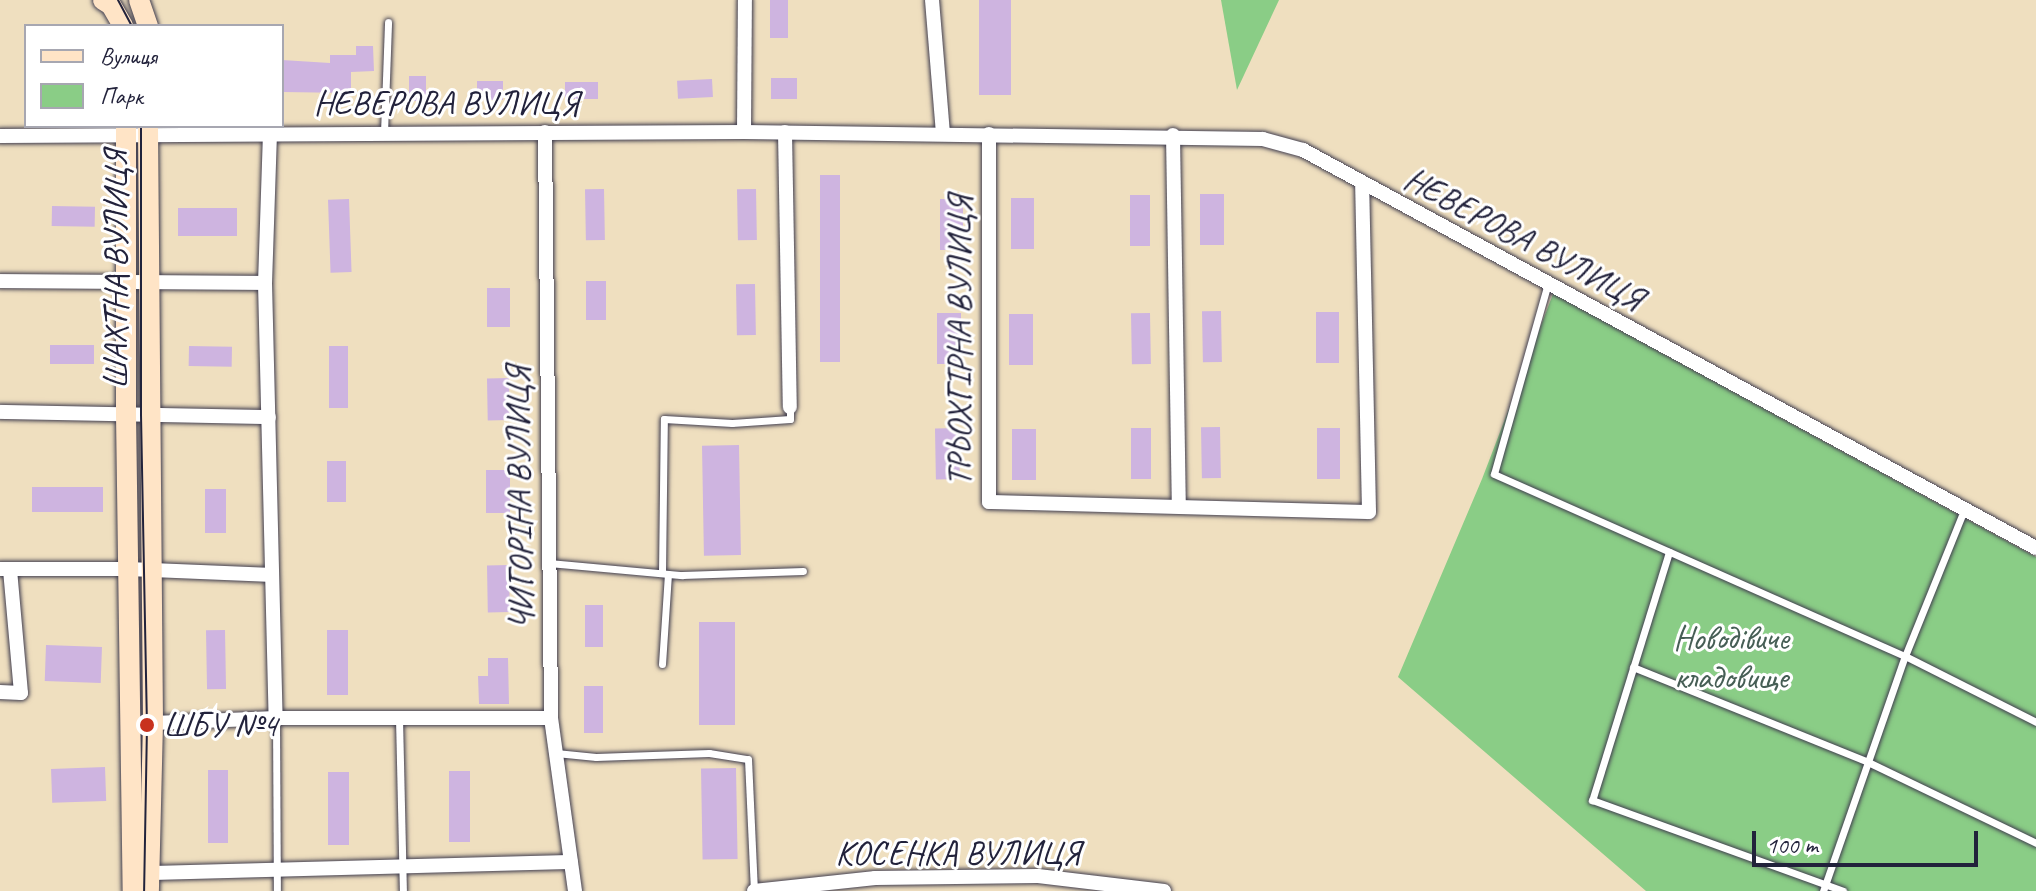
<!DOCTYPE html>
<meta charset="utf-8">
<style>
body{margin:0}
#map{position:relative;width:2036px;height:891px;overflow:hidden;background:#efdfbf;font-family:Caveat,sans-serif}
div>[style]{position:absolute}
[style*='--x']{left:calc(var(--x)*1px);top:calc(var(--y)*1px);width:calc(var(--w)*1px);rotate:calc(var(--a)*1deg)}
.green>*{inset:0;background:#8acd86}
.building>*{inset:0;background:#ceb4e0;transform-origin:0 0}
.roads{filter:drop-shadow(0 0 2px #413e4f) drop-shadow(0 0 2px #413e4f)}
.lane>*{height:7px;margin:-3.5px;padding:0 3.5px;transform-origin:3.5px;border-radius:3.5px;background:#fff}
.street>*{height:14px;margin:-7px;padding:0 7px;transform-origin:7px;border-radius:7px;background:#fff}
.secondary>*{height:20px;margin:-10px;padding:0 10px;transform-origin:10px;border-radius:10px;background:#ffe4c6}
.tram>*{height:2px;margin:-1px;padding:0 1px;transform-origin:1px;border-radius:1px;background:#22223b}
.dots>*{width:22px;height:22px;translate:-50% -50%;box-sizing:border-box;border:4px solid #fff;border-radius:50%}
span{translate:-50% -50%;white-space:nowrap;text-align:center;line-height:1.15;-webkit-text-stroke:6px #fff;paint-order:stroke}
.street-label{font-size:34px;color:#22223b}
.park-label{font-size:34px;color:#465e55}
.poi-label{font-size:34px;color:#22223b}
.left{translate:0 -50%;text-align:left}
.legend{position:absolute;left:24px;top:24px;width:260px;height:104px;box-sizing:border-box;background:#fff;border:2px solid #a7a7b1;margin:0;padding:10px 14px;list-style:none;font-size:24px;color:#22223b}
.legend li{display:flex;align-items:center;gap:16px;height:40px}
.legend b{width:40px;border:2px solid #a7a7b1}
.scale{position:absolute;left:1752px;top:831px;width:226px;height:36px;box-sizing:border-box;border:4px solid #22223b;border-top:0;padding-left:10px;font-size:24px;line-height:28px;white-space:nowrap;color:#22223b;-webkit-text-stroke:6px #fff;paint-order:stroke}
</style>
<div id="map">
<div class="green">
<div style="clip-path:polygon(1221px 0,1279px 0,1237px 90px)"></div>
<div style="clip-path:polygon(1553px 294px,2036px 557px,2036px 891px,1646px 891px,1398px 677px,1482px 479px)"></div>
</div>
<div class="building">
<div style="left:770px;top:0;width:18px;height:38px"></div>
<div style="left:979px;top:0;width:32px;height:95px"></div>
<div style="clip-path:polygon(356px 46px,373px 46px,374px 71px,351px 72px,351px 93px,282px 92px,282px 60px,330px 63px,330px 55px,356px 55px)"></div>
<div style="left:409px;top:76px;width:17px;height:25px"></div>
<div style="left:797px;top:78px;width:21px;height:26px;rotate:90deg"></div>
<div style="left:712px;top:79px;width:18px;height:35px;rotate:87deg"></div>
<div style="left:477px;top:81px;width:26px;height:19px"></div>
<div style="left:565px;top:82px;width:33px;height:17px"></div>
<div style="left:820px;top:175px;width:20px;height:187px"></div>
<div style="left:604px;top:189px;width:51px;height:19px;rotate:89deg"></div>
<div style="left:756px;top:189px;width:51px;height:19px;rotate:89deg"></div>
<div style="left:1200px;top:194px;width:24px;height:51px"></div>
<div style="left:1150px;top:195px;width:51px;height:20px;rotate:90deg"></div>
<div style="left:1011px;top:198px;width:23px;height:51px"></div>
<div style="left:349px;top:199px;width:73px;height:21px;rotate:88deg"></div>
<div style="left:940px;top:199px;width:23px;height:51px"></div>
<div style="left:52px;top:206px;width:43px;height:20px;rotate:1deg"></div>
<div style="left:237px;top:208px;width:28px;height:59px;rotate:90deg"></div>
<div style="left:586px;top:281px;width:20px;height:39px"></div>
<div style="left:755px;top:284px;width:51px;height:19px;rotate:89deg"></div>
<div style="left:487px;top:288px;width:23px;height:39px"></div>
<div style="left:1221px;top:311px;width:51px;height:19px;rotate:89deg"></div>
<div style="left:1316px;top:312px;width:23px;height:51px"></div>
<div style="left:937px;top:313px;width:24px;height:51px"></div>
<div style="left:1150px;top:313px;width:51px;height:19px;rotate:89deg"></div>
<div style="left:1009px;top:314px;width:24px;height:51px"></div>
<div style="left:50px;top:345px;width:44px;height:19px"></div>
<div style="left:189px;top:346px;width:43px;height:20px;rotate:1deg"></div>
<div style="left:329px;top:346px;width:19px;height:62px"></div>
<div style="left:509px;top:378px;width:42px;height:22px;rotate:89deg"></div>
<div style="left:1220px;top:427px;width:51px;height:19px;rotate:89deg"></div>
<div style="left:959px;top:428px;width:51px;height:24px;rotate:89deg"></div>
<div style="left:1131px;top:428px;width:20px;height:51px"></div>
<div style="left:1317px;top:428px;width:23px;height:51px"></div>
<div style="left:1012px;top:429px;width:24px;height:51px"></div>
<div style="left:739px;top:445px;width:110px;height:37px;rotate:89deg"></div>
<div style="left:327px;top:461px;width:19px;height:41px"></div>
<div style="left:510px;top:470px;width:43px;height:24px;rotate:90deg"></div>
<div style="left:103px;top:487px;width:25px;height:71px;rotate:90deg"></div>
<div style="left:205px;top:489px;width:21px;height:44px"></div>
<div style="left:509px;top:565px;width:47px;height:22px;rotate:89deg"></div>
<div style="left:585px;top:605px;width:18px;height:42px"></div>
<div style="left:699px;top:622px;width:36px;height:103px"></div>
<div style="left:225px;top:630px;width:59px;height:19px;rotate:89deg"></div>
<div style="left:327px;top:630px;width:21px;height:65px"></div>
<div style="left:46px;top:645px;width:56px;height:36px;rotate:2deg"></div>
<div style="clip-path:polygon(488px 658px,508px 658px,509px 704px,479px 704px,478px 676px,488px 676px)"></div>
<div style="left:584px;top:686px;width:19px;height:47px"></div>
<div style="left:105px;top:767px;width:34px;height:54px;rotate:88deg"></div>
<div style="left:736px;top:768px;width:91px;height:35px;rotate:89deg"></div>
<div style="left:208px;top:770px;width:20px;height:73px"></div>
<div style="left:449px;top:771px;width:21px;height:71px"></div>
<div style="left:328px;top:772px;width:21px;height:73px"></div>
</div>
<div class="roads">
<div class="lane">
<div style="--x:384;--y:133;--w:111;--a:-87.9"></div>
<div style="--x:1548;--y:283;--w:198;--a:105.8"></div>
<div style="--x:1494;--y:474;--w:449;--a:23.9"></div>
<div style="--x:1905;--y:656;--w:147;--a:26.7"></div>
<div style="--x:1669;--y:552;--w:260;--a:107.2"></div>
<div style="--x:1592;--y:800;--w:267;--a:19.9"></div>
<div style="--x:549;--y:563;--w:134;--a:5.2"></div>
<div style="--x:682;--y:575;--w:121;--a:-1.9"></div>
<div style="--x:662;--y:573;--w:154;--a:-89.3"></div>
<div style="--x:664;--y:419;--w:68;--a:3.4"></div>
<div style="--x:732;--y:423;--w:58;--a:-3.9"></div>
<div style="--x:790;--y:419;--w:12;--a:-90"></div>
<div style="--x:662;--y:664;--w:90;--a:-86.2"></div>
<div style="--x:1633;--y:667;--w:253;--a:22"></div>
<div style="--x:1868;--y:762;--w:187;--a:25.7"></div>
<div style="--x:276;--y:718;--w:173;--a:89.7"></div>
<div style="--x:399;--y:718;--w:173;--a:88.7"></div>
<div style="--x:556;--y:753;--w:40;--a:5.7"></div>
<div style="--x:596;--y:757;--w:113;--a:-2"></div>
<div style="--x:709;--y:753;--w:39;--a:9"></div>
<div style="--x:748;--y:759;--w:130;--a:87.4"></div>
<div style="--x:1823;--y:891;--w:249;--a:-70.8"></div>
<div style="--x:1905;--y:656;--w:157;--a:-68"></div>
</div>
<div class="street">
<div style="--x:932;--y:0;--w:134;--a:85.3"></div>
<div style="--x:545;--y:132;--w:586;--a:89.41"></div>
<div style="--x:551;--y:718;--w:175;--a:82.1"></div>
<div style="--x:744;--y:132;--w:132;--a:-89.6"></div>
<div style="--x:785;--y:132;--w:275;--a:89"></div>
<div style="--x:270;--y:133;--w:150;--a:91.9"></div>
<div style="--x:265;--y:283;--w:435;--a:88.6"></div>
<div style="--x:989;--y:134;--w:368;--a:90"></div>
<div style="--x:989;--y:502;--w:380;--a:1.5"></div>
<div style="--x:1369;--y:512;--w:327;--a:-91.2"></div>
<div style="--x:1173;--y:135;--w:371;--a:89.1"></div>
<div style="--x:0;--y:136;--w:744;--a:-0.31"></div>
<div style="--x:744;--y:132;--w:519;--a:0.77"></div>
<div style="--x:1263;--y:139;--w:41;--a:15.4"></div>
<div style="--x:1303;--y:150;--w:834;--a:28.5"></div>
<div style="--x:0;--y:281;--w:265;--a:0.4"></div>
<div style="--x:0;--y:412;--w:269;--a:1.1"></div>
<div style="--x:0;--y:569;--w:129;--a:0"></div>
<div style="--x:129;--y:569;--w:143;--a:2.4"></div>
<div style="--x:0;--y:692;--w:21;--a:3"></div>
<div style="--x:21;--y:693;--w:123;--a:-95.1"></div>
<div style="--x:133;--y:728;--w:21;--a:-14"></div>
<div style="--x:153;--y:723;--w:123;--a:-2.3"></div>
<div style="--x:276;--y:718;--w:275;--a:0"></div>
<div style="--x:150;--y:873;--w:421;--a:-1.5"></div>
<div style="--x:754;--y:891;--w:122;--a:-6.1"></div>
<div style="--x:875;--y:878;--w:163;--a:-0.7"></div>
<div style="--x:1038;--y:876;--w:127;--a:6.8"></div>
</div>
<div class="secondary">
<div style="--x:103;--y:0;--w:9;--a:32"></div>
<div style="--x:111;--y:5;--w:24;--a:60"></div>
<div style="--x:139;--y:0;--w:28;--a:71"></div>
<div style="--x:126;--y:126;--w:288;--a:90"></div>
<div style="--x:126;--y:414;--w:477;--a:89.2"></div>
<div style="--x:148;--y:126;--w:597;--a:89.52"></div>
<div style="--x:153;--y:723;--w:168;--a:91.4"></div>
</div>
</div>
<div class="tram">
<div style="--x:118;--y:0;--w:30;--a:62"></div>
<div style="--x:141;--y:126;--w:289;--a:90"></div>
<div style="--x:141;--y:415;--w:310;--a:88.9"></div>
<div style="--x:147;--y:725;--w:166;--a:91"></div>
</div>
<div class="dots">
<div style="left:147px;top:725px;background:#c8321e"></div>
</div>
<div class="street-label">
<span style="left:446px;top:103px">НЕВЕРОВА ВУЛИЦЯ</span>
<span style="left:1524px;top:238px;rotate:28deg">НЕВЕРОВА ВУЛИЦЯ</span>
<span style="left:116px;top:270px;rotate:-90deg">ШАХТНА ВУЛИЦЯ</span>
<span style="left:959px;top:341px;rotate:-90deg">ТРЬОХГІРНА ВУЛИЦЯ</span>
<span style="left:519px;top:498px;rotate:-91deg">ЧИГОРІНА ВУЛИЦЯ</span>
<span style="left:958px;top:853px">КОСЕНКА ВУЛИЦЯ</span>
</div>
<div class="park-label">
<span style="left:1731px;top:657px">Новодівиче<br>кладовище</span>
</div>
<div class="poi-label">
<span class="left" style="left:163px;top:725px">ШБУ №4</span>
</div>
<ul class="legend">
<li><b style="height:10px;background:#ffe4c6"></b>Вулиця</li>
<li><b style="height:22px;background:#8acd86"></b>Парк</li>
</ul>
<div class="scale">100 m</div>
</div>
